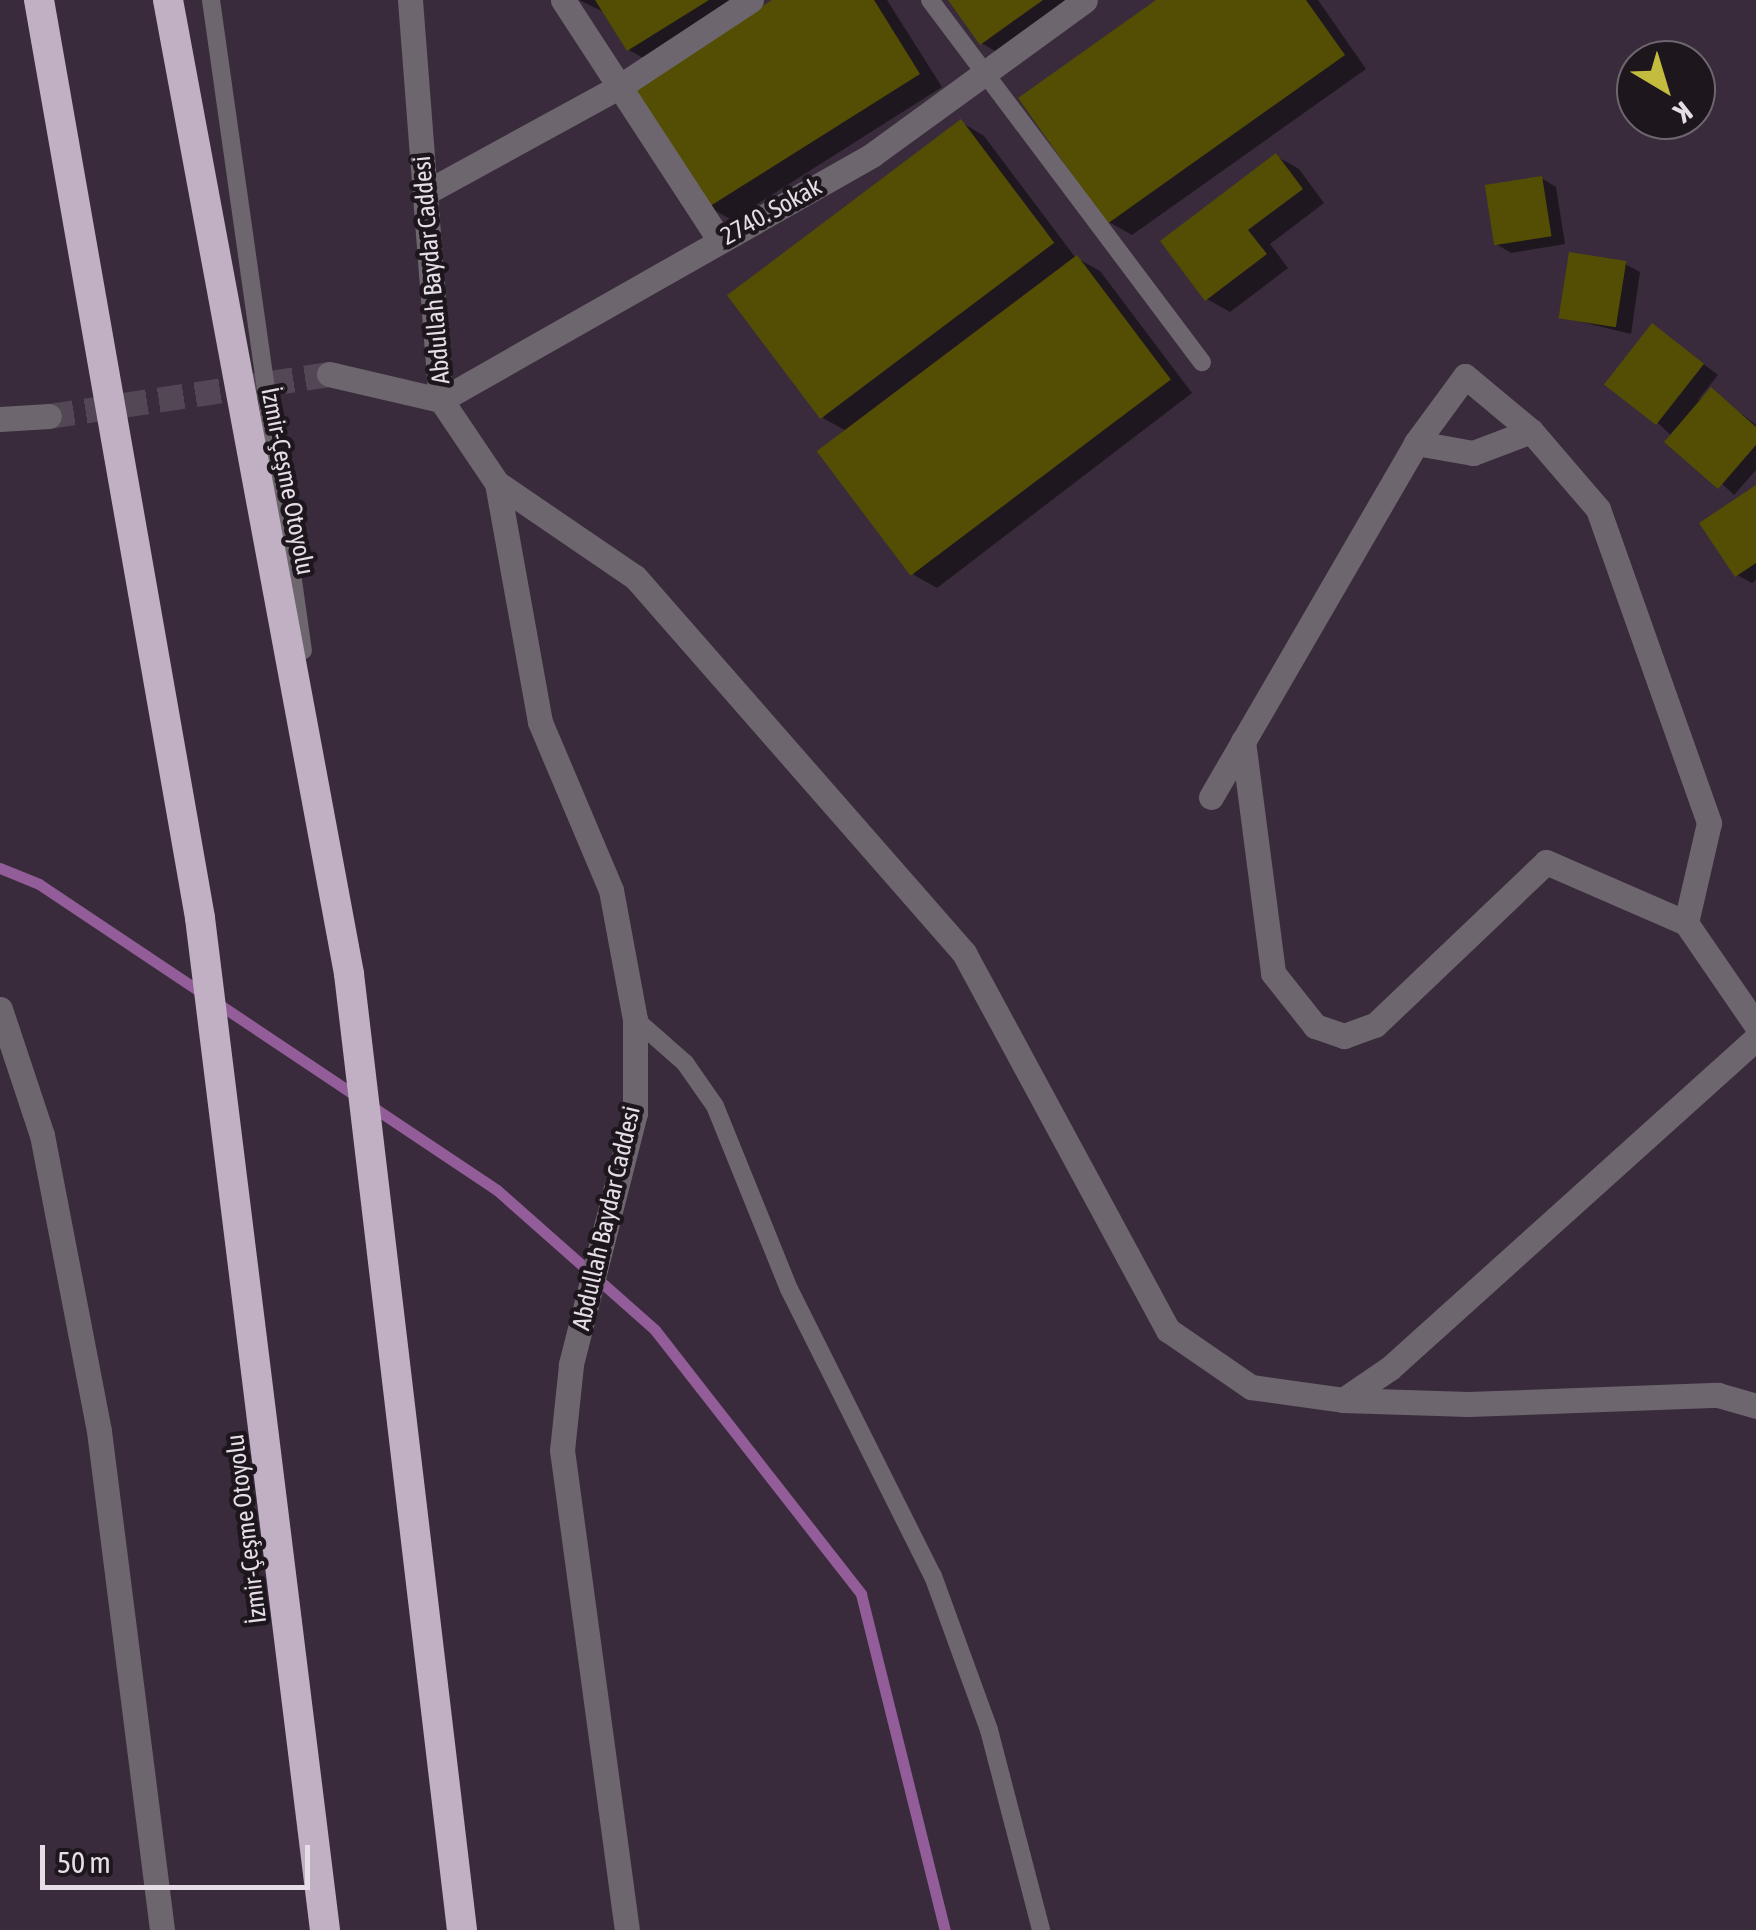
<!DOCTYPE html>
<meta charset="utf-8">
<style>
body{margin:0}
#map{position:relative;width:1756px;height:1930px;overflow:hidden;background:#392b3b;font-family:"Asap Condensed",sans-serif}
div>[style]{position:absolute}
[style*='--x']{left:calc(var(--x)*1px);top:calc(var(--y)*1px);width:calc(var(--w)*1px);rotate:calc(var(--a)*1deg)}
.shadow>*{inset:0;background:#0007}
.stream>*{height:11px;margin:-5.5px;padding:0 5.5px;transform-origin:5.5px;border-radius:5.5px;background:#925d99}
.building>*{inset:0;background:#534e04;transform-origin:0 0}
.tertiary-tunnel>*{height:25px;margin-top:-12.5px;transform-origin:0;background:repeating-linear-gradient(90deg,#534655 0 25px,transparent 0 37px)}
.service>*{height:18px;margin:-9px;padding:0 9px;transform-origin:9px;border-radius:9px;background:#6d666e}
.minor>*{height:25px;margin:-12.5px;padding:0 12.5px;transform-origin:12.5px;border-radius:12.5px;background:#6d666e}
.tertiary>*{height:25px;margin:-12.5px;padding:0 12.5px;transform-origin:12.5px;border-radius:12.5px;background:#6d666e}
.motorway>*{height:30px;margin:-15px;padding:0 15px;transform-origin:15px;border-radius:15px;background:#c1afc3}
span{translate:-50% -50%;white-space:nowrap;text-align:center;line-height:1.15;-webkit-text-stroke:9px #1d161d;paint-order:stroke}
.street-label{font-size:25px;color:#e6dde7}
.north{position:absolute;left:1616px;top:40px;width:100px;height:100px;box-sizing:border-box;background:#1d161d;border:2px solid #6d666e;border-radius:50%;rotate:142deg;font-size:28px;font-weight:700;line-height:40px;text-align:center;color:#e6dde7}
.north::after{content:'';display:block;margin:auto;width:35px;height:45px;background:#c4bc3e;clip-path:polygon(50% 0,100% 100%,50% 72%,0 100%)}
.scale{position:absolute;left:40px;top:1845px;width:270px;height:45px;box-sizing:border-box;border:5px solid #e6dde7;border-top:0;padding-left:12px;font-size:30px;line-height:35px;white-space:nowrap;color:#e6dde7;-webkit-text-stroke:8px #1d161d;paint-order:stroke}
</style>
<div id="map">
<div class="shadow">
<div style="clip-path:polygon(579px 0,752px 0,652px 63px,629px 50px,606px 13px)"></div>
<div style="clip-path:polygon(776px 0,887px 0,942px 87px,732px 220px,709px 207px)"></div>
<div style="clip-path:polygon(951px 0,1084px 0,1004px 56px,981px 43px)"></div>
<div style="clip-path:polygon(1161px 0,1318px 0,1366px 69px,1132px 235px,1109px 222px)"></div>
<div style="clip-path:polygon(961px 122px,984px 136px,1075px 257px,1100px 271px,1192px 393px,937px 588px,914px 575px,848px 432px,823px 418px)"></div>
<div style="clip-path:polygon(1276px 156px,1299px 169px,1324px 203px,1270px 244px,1288px 268px,1230px 312px,1207px 299px)"></div>
<div style="clip-path:polygon(1541px 178px,1556px 187px,1565px 244px,1511px 253px,1496px 244px)"></div>
<div style="clip-path:polygon(1625px 264px,1640px 272px,1631px 334px,1561px 317px)"></div>
<div style="clip-path:polygon(1653px 326px,1718px 375px,1697px 401px,1712px 391px,1756px 425px,1756px 470px,1734px 495px,1658px 423px)"></div>
<div style="clip-path:polygon(1756px 488px,1756px 580px,1752px 583px,1737px 575px)"></div>
</div>
<div class="stream">
<div style="--x:0;--y:868;--w:42;--a:22.3"></div>
<div style="--x:39;--y:884;--w:551;--a:33.75"></div>
<div style="--x:497;--y:1190;--w:211;--a:41.5"></div>
<div style="--x:655;--y:1330;--w:335;--a:52"></div>
<div style="--x:861;--y:1594;--w:346;--a:76"></div>
</div>
<div class="building">
<div style="clip-path:polygon(595px 0,709px 0,627px 51px)"></div>
<div style="clip-path:polygon(772px 0,874px 0,920px 74px,707px 208px,631px 89px)"></div>
<div style="clip-path:polygon(948px 0,1043px 0,980px 45px)"></div>
<div style="clip-path:polygon(1156px 0,1306px 0,1345px 55px,1107px 224px,1018px 98px)"></div>
<div style="left:961px;top:119px;width:155px;height:293px;rotate:53deg"></div>
<div style="clip-path:polygon(1276px 153px,1303px 189px,1248px 230px,1267px 254px,1205px 301px,1160px 241px)"></div>
<div style="left:1542px;top:176px;width:61px;height:58px;rotate:81deg"></div>
<div style="left:1569px;top:252px;width:58px;height:67px;rotate:9deg"></div>
<div style="left:1077px;top:255px;width:156px;height:326px;rotate:53deg"></div>
<div style="left:1652px;top:323px;width:66px;height:78px;rotate:38deg"></div>
<div style="clip-path:polygon(1711px 387px,1756px 427px,1756px 445px,1718px 489px,1664px 442px)"></div>
<div style="clip-path:polygon(1756px 485px,1756px 563px,1735px 577px,1699px 523px)"></div>
</div>
<div class="tertiary-tunnel">
<div style="--x:49;--y:416;--w:283;--a:-8.5"></div>
</div>
<div class="service">
<div style="--x:211;--y:0;--w:657;--a:81.96"></div>
<div style="--x:930;--y:0;--w:453;--a:53.1"></div>
<div style="--x:635;--y:1019;--w:67;--a:41.3"></div>
<div style="--x:685;--y:1063;--w:52;--a:55.1"></div>
<div style="--x:715;--y:1106;--w:197;--a:68"></div>
<div style="--x:789;--y:1289;--w:321;--a:63.4"></div>
<div style="--x:933;--y:1576;--w:164;--a:70"></div>
<div style="--x:989;--y:1730;--w:207;--a:75.4"></div>
</div>
<div class="minor">
<div style="--x:563;--y:0;--w:285;--a:56.9"></div>
<div style="--x:425;--y:193;--w:221;--a:-28.7"></div>
<div style="--x:619;--y:87;--w:158;--a:-33.4"></div>
<div style="--x:441;--y:400;--w:496;--a:-29.6"></div>
<div style="--x:872;--y:155;--w:263;--a:-36"></div>
<div style="--x:1531;--y:431;--w:62;--a:159.2"></div>
<div style="--x:1473;--y:453;--w:58;--a:-170"></div>
<div style="--x:1416;--y:443;--w:83;--a:-53.8"></div>
<div style="--x:1465;--y:376;--w:86;--a:39.8"></div>
<div style="--x:1531;--y:431;--w:103;--a:49.3"></div>
<div style="--x:1598;--y:509;--w:333;--a:70.5"></div>
<div style="--x:1709;--y:823;--w:103;--a:103"></div>
<div style="--x:1686;--y:923;--w:124;--a:55.5"></div>
<div style="--x:497;--y:483;--w:167;--a:34.3"></div>
<div style="--x:635;--y:577;--w:500;--a:48.8"></div>
<div style="--x:964;--y:953;--w:429;--a:61.6"></div>
<div style="--x:1168;--y:1330;--w:101;--a:34.5"></div>
<div style="--x:1251;--y:1387;--w:93;--a:8"></div>
<div style="--x:1343;--y:1400;--w:57;--a:-34.2"></div>
<div style="--x:1390;--y:1368;--w:492;--a:-42"></div>
<div style="--x:1243;--y:741;--w:234;--a:82.6"></div>
<div style="--x:1273;--y:973;--w:68;--a:51.6"></div>
<div style="--x:1315;--y:1026;--w:31;--a:19"></div>
<div style="--x:1344;--y:1036;--w:33;--a:-20"></div>
<div style="--x:1375;--y:1025;--w:236;--a:-43.6"></div>
<div style="--x:1546;--y:862;--w:153;--a:23.5"></div>
<div style="--x:1211;--y:797;--w:409;--a:-59.9"></div>
<div style="--x:1343;--y:1400;--w:125;--a:1.8"></div>
<div style="--x:1468;--y:1404;--w:250;--a:-2.1"></div>
<div style="--x:1718;--y:1395;--w:40;--a:16"></div>
</div>
<div class="tertiary">
<div style="--x:410;--y:0;--w:401;--a:85.6"></div>
<div style="--x:441;--y:400;--w:100;--a:56"></div>
<div style="--x:497;--y:483;--w:243;--a:79.8"></div>
<div style="--x:540;--y:722;--w:182;--a:67.1"></div>
<div style="--x:611;--y:890;--w:131;--a:79.5"></div>
<div style="--x:635;--y:1019;--w:94;--a:90"></div>
<div style="--x:635;--y:1113;--w:260;--a:104.3"></div>
<div style="--x:571;--y:1365;--w:85;--a:96"></div>
<div style="--x:562;--y:1450;--w:484;--a:82.3"></div>
<div style="--x:329;--y:374;--w:115;--a:13.1"></div>
<div style="--x:0;--y:419;--w:49;--a:-3.5"></div>
<div style="--x:0;--y:1009;--w:133;--a:71.6"></div>
<div style="--x:42;--y:1135;--w:301;--a:79.1"></div>
<div style="--x:99;--y:1431;--w:503;--a:82.8"></div>
</div>
<div class="motorway">
<div style="--x:39;--y:0;--w:932;--a:80.05"></div>
<div style="--x:200;--y:918;--w:1020;--a:82.96"></div>
<div style="--x:168;--y:0;--w:991;--a:79.47"></div>
<div style="--x:349;--y:974;--w:963;--a:83.26"></div>
</div>
<div class="street-label">
<span style="left:771px;top:211px;rotate:-29deg">2740. Sokak</span>
<span style="left:431px;top:270px;rotate:-95deg">Abdullah Baydar Caddesi</span>
<span style="left:288px;top:481px;rotate:79deg">İzmir-Çeşme Otoyolu</span>
<span style="left:606px;top:1218px;rotate:-77deg">Abdullah Baydar Caddesi</span>
<span style="left:246px;top:1529px;rotate:-97deg">İzmir-Çeşme Otoyolu</span>
</div>
<div class="north">K</div>
<div class="scale">50 m</div>
</div>
